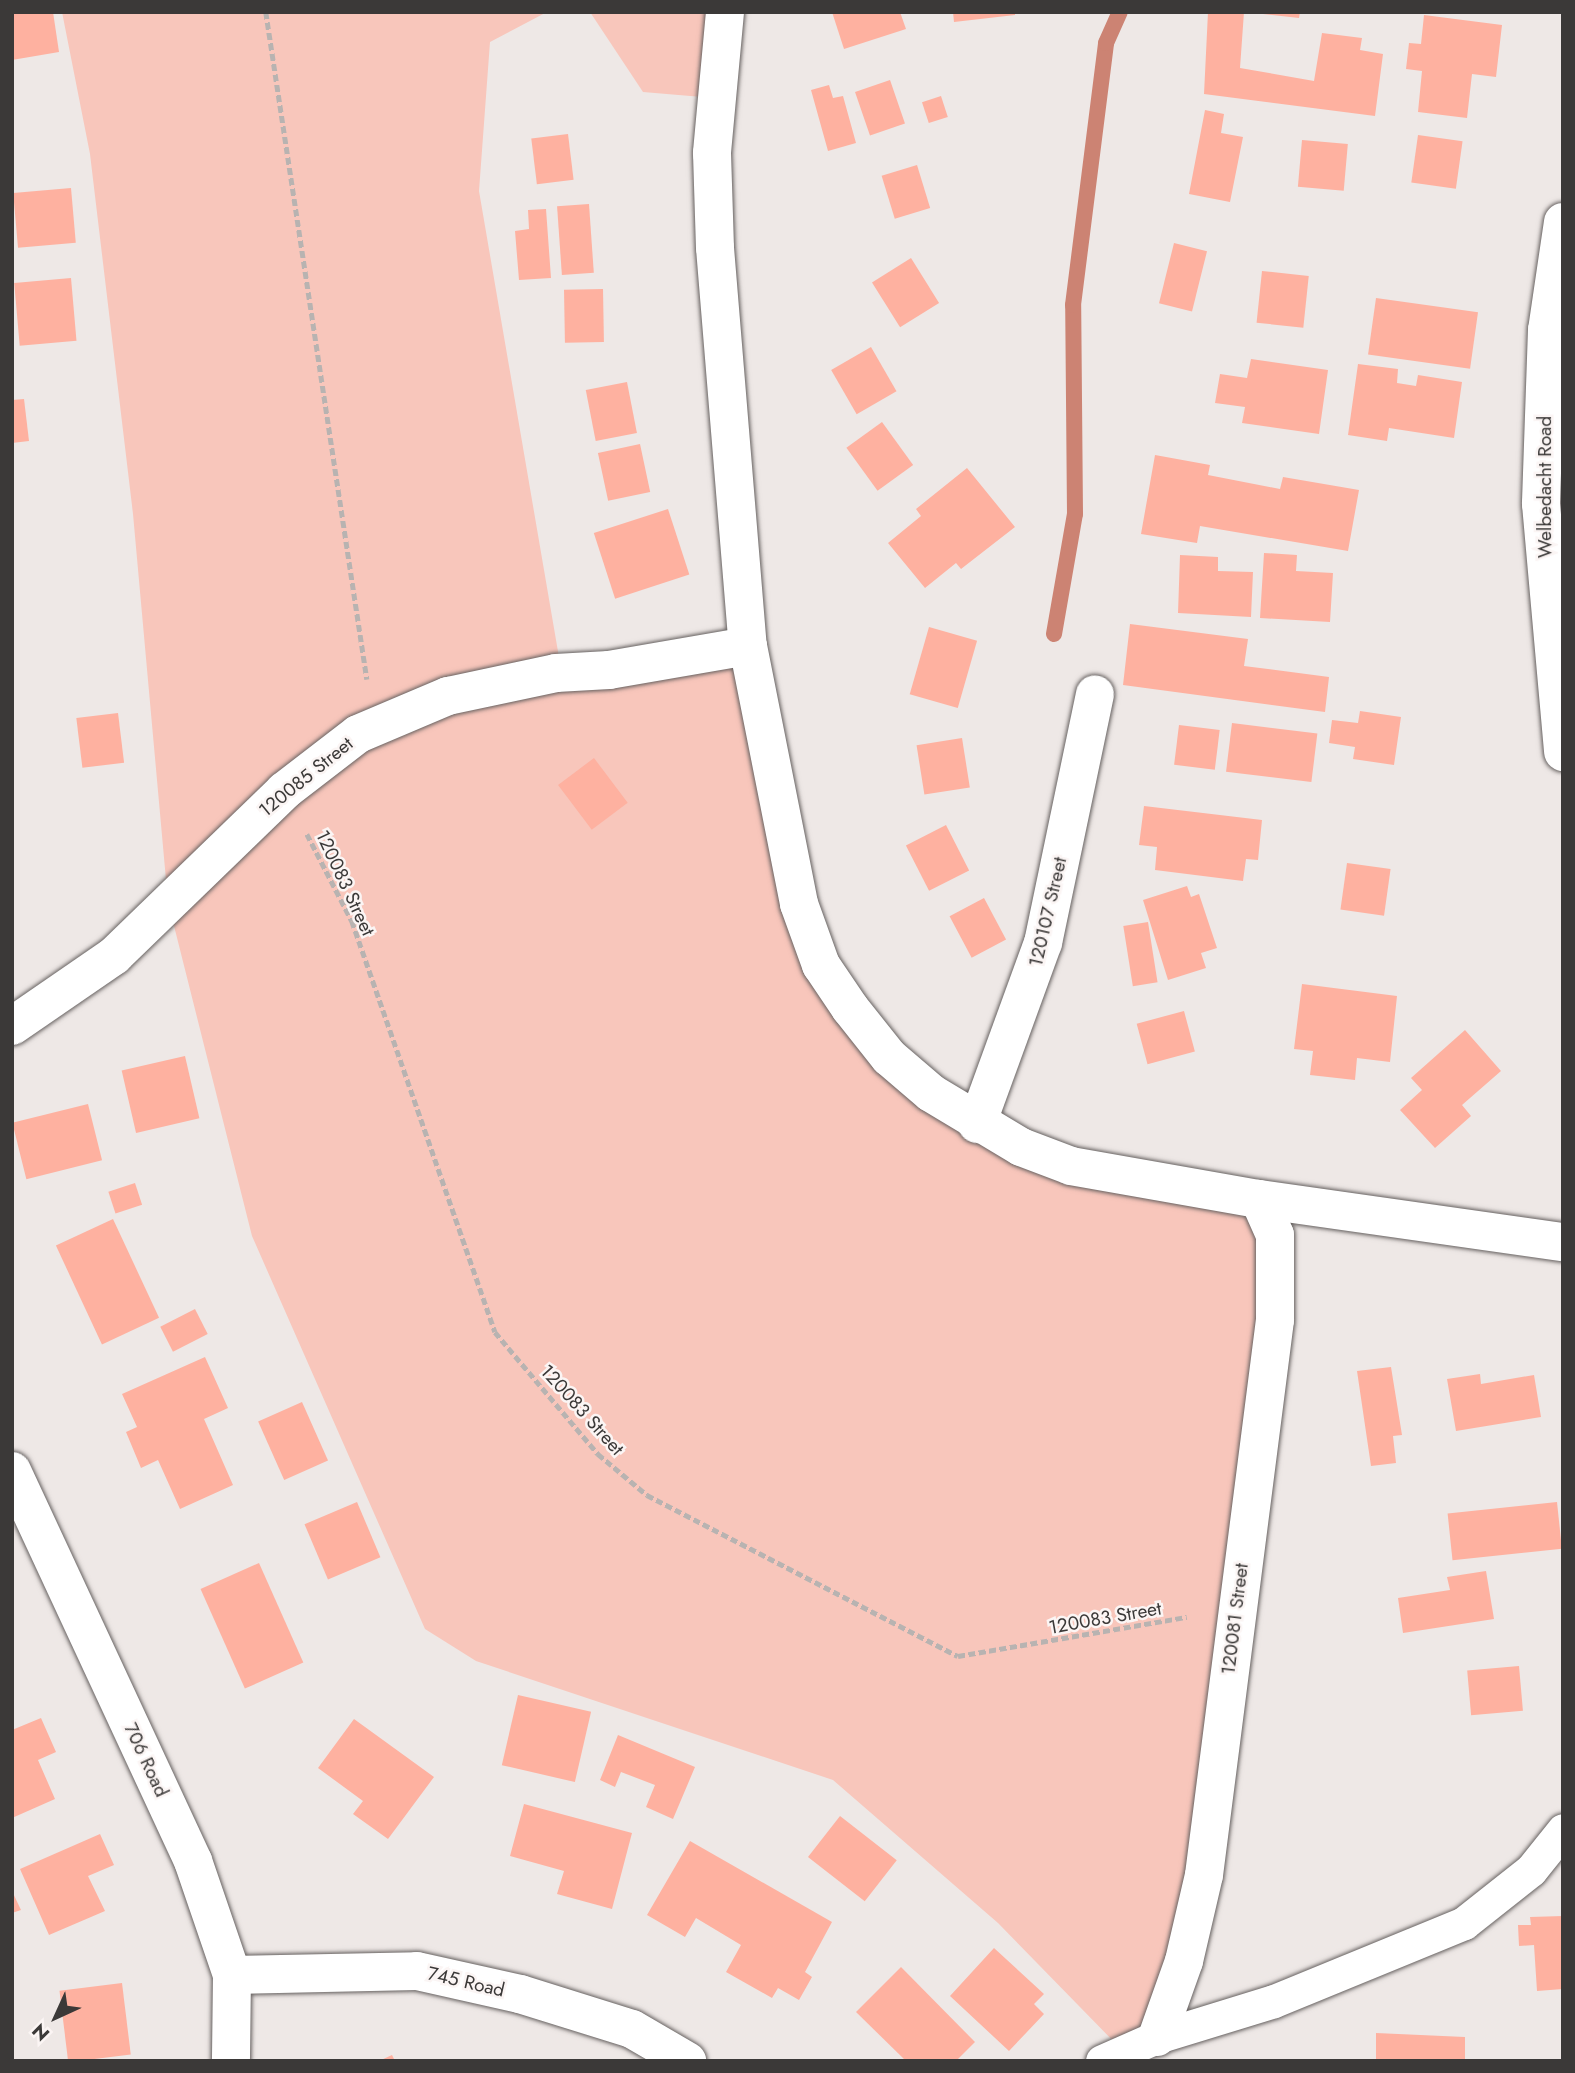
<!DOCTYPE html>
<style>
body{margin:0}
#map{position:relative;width:1575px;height:2073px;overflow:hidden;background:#eee8e6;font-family:Jost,sans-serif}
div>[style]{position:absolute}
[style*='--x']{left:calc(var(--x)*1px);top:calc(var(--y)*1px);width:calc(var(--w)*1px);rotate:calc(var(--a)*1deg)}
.green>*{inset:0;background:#f8c6bb}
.stream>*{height:16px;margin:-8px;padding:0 8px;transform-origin:8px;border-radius:8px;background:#cc8373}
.building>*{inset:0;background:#feb1a0;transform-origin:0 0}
.path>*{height:4.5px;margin-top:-2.25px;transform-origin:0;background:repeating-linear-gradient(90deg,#b8b3b1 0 7px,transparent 0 10.5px)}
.roads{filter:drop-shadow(0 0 2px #666160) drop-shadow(0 0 2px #666160)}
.service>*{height:33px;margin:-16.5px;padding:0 16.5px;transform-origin:16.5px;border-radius:16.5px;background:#fff}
.minor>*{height:38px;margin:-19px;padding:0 19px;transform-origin:19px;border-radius:19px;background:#fff}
.tertiary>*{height:38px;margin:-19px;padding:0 19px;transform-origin:19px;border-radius:19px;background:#fff}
span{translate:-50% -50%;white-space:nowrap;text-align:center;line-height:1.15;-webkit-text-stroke:5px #fbf5f4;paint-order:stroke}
.street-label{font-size:19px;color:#3b3938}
.frame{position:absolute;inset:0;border:14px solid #3b3938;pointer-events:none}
.north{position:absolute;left:21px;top:1982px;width:70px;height:70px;-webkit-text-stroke:5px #fbf5f4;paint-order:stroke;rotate:225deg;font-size:19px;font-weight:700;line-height:28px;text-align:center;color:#3b3938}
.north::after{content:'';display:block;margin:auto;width:24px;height:32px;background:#3b3938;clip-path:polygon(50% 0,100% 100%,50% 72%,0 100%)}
</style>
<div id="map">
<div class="green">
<div style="clip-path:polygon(62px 12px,547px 12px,490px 42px,479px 191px,561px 669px,748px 643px,820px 972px,979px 1129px,1258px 1197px,1273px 1234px,1198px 1874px,1154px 2030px,1120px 2048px,998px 1923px,833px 1780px,476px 1661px,425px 1629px,252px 1236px,168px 902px,133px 514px,90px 154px)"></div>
<div style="clip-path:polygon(590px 12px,720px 12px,714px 98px,643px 92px)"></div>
</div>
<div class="stream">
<div style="--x:1054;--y:634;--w:122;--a:-80.1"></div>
<div style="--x:1075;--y:514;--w:209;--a:-90.5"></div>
<div style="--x:1073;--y:305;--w:264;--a:-82.8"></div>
<div style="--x:1106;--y:43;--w:34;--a:-66"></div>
</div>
<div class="building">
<div style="clip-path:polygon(12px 12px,53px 12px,59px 52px,12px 60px)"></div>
<div style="clip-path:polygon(832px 12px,900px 12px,906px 29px,844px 49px)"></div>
<div style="clip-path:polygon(953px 12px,1015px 12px,1015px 15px,954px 22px)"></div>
<div style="clip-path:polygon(1208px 12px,1244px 12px,1240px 68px,1314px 81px,1322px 33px,1362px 38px,1360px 50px,1383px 54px,1375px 116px,1204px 94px)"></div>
<div style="clip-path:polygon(1264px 12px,1300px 12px,1299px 18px,1263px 14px)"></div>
<div style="clip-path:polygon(1424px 15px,1502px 25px,1496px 77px,1472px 74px,1467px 118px,1418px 112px,1422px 71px,1406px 69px,1409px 43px,1421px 44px)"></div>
<div style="left:890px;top:80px;width:46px;height:37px;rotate:71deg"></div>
<div style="clip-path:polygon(829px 85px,833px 98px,843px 96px,856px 143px,828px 151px,811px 90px)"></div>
<div style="left:941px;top:96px;width:22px;height:20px;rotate:72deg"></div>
<div style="clip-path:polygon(1205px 110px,1224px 114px,1221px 133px,1243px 137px,1230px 202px,1189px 194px)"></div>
<div style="left:568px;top:134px;width:46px;height:37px;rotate:83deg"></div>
<div style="left:1418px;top:135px;width:45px;height:48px;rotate:8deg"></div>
<div style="left:1302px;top:140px;width:46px;height:47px;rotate:5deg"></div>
<div style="left:917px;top:165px;width:45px;height:37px;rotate:73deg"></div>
<div style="left:71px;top:188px;width:55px;height:58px;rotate:85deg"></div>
<div style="left:589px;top:204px;width:69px;height:32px;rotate:86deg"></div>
<div style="clip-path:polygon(546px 209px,551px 278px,519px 280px,515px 231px,529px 229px,528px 210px)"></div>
<div style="left:1174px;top:243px;width:34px;height:62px;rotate:14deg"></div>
<div style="left:911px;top:258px;width:53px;height:46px;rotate:58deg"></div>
<div style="left:1262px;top:271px;width:47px;height:52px;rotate:6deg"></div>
<div style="left:71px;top:278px;width:63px;height:57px;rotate:85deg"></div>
<div style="left:603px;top:289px;width:53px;height:39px;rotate:89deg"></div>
<div style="left:1376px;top:298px;width:103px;height:57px;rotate:8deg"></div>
<div style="left:871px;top:347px;width:51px;height:46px;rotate:60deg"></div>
<div style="clip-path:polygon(1251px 359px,1328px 370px,1319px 434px,1242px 423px,1245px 407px,1215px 403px,1220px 374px,1247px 378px)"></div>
<div style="clip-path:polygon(1358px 364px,1398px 369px,1397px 383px,1416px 386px,1418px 375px,1462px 382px,1454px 438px,1389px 428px,1387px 441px,1348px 435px)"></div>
<div style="left:627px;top:382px;width:52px;height:42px;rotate:79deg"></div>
<div style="clip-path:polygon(24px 399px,29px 441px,12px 443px,12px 400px)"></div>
<div style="left:882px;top:422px;width:53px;height:44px;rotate:54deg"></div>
<div style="left:640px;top:444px;width:49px;height:43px;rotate:78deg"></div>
<div style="clip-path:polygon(1155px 455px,1210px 465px,1208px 475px,1280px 489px,1283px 477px,1359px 490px,1348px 551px,1200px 526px,1197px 543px,1141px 534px)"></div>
<div style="clip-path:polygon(967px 468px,1015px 527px,961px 569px,956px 563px,925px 588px,888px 543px,921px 516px,916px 509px)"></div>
<div style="left:668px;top:509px;width:69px;height:78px;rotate:72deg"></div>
<div style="clip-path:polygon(1264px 553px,1297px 555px,1296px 571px,1333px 573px,1330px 622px,1260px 618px)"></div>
<div style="clip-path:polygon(1180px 555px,1218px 557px,1218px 571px,1253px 572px,1251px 617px,1178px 613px)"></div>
<div style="clip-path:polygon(1130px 624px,1248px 639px,1244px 666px,1329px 677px,1325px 712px,1123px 685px)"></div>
<div style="left:929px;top:627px;width:50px;height:70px;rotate:16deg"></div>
<div style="clip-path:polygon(1360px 711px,1401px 717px,1394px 765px,1353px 759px,1355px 747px,1329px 743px,1332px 720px,1358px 723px)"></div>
<div style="left:118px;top:713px;width:50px;height:42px;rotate:83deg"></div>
<div style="left:1232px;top:723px;width:86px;height:49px;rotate:7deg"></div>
<div style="left:1179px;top:725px;width:41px;height:40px;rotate:7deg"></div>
<div style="left:962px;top:738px;width:50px;height:46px;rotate:81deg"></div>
<div style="left:594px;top:758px;width:56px;height:45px;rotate:53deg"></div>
<div style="clip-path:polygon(1144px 806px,1262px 820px,1258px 860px,1246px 859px,1243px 881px,1155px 870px,1157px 847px,1139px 845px)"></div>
<div style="left:946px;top:825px;width:51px;height:45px;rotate:63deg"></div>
<div style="left:1347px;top:863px;width:44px;height:47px;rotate:8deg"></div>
<div style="clip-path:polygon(1187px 886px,1191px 897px,1199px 894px,1217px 948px,1201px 953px,1206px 968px,1168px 980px,1143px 900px)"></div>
<div style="left:984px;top:898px;width:47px;height:39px;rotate:62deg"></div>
<div style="left:1148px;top:922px;width:61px;height:25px;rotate:81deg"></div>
<div style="clip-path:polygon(1302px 984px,1397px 996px,1390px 1062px,1357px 1058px,1355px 1080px,1310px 1075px,1313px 1051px,1294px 1049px)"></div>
<div style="left:1184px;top:1011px;width:42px;height:49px;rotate:75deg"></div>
<div style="clip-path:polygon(1465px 1030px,1501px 1071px,1462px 1105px,1471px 1116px,1435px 1148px,1400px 1110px,1422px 1090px,1411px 1078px)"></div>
<div style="left:185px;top:1056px;width:64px;height:65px;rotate:77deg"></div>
<div style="left:88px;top:1104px;width:58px;height:78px;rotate:76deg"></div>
<div style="left:135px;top:1183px;width:23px;height:28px;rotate:72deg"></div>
<div style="left:113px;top:1219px;width:109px;height:63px;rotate:65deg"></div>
<div style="left:195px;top:1309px;width:28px;height:39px;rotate:63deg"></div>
<div style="clip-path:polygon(205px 1357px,228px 1408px,204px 1419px,233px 1485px,180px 1509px,158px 1460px,141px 1468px,126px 1432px,137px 1427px,122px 1394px)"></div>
<div style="clip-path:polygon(1391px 1367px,1402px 1435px,1393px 1436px,1396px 1463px,1371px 1466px,1357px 1371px)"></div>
<div style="clip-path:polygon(1480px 1374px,1481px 1384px,1534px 1375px,1541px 1417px,1456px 1431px,1447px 1379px)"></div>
<div style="left:302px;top:1402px;width:64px;height:48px;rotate:66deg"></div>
<div style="left:357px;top:1502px;width:60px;height:57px;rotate:67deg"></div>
<div style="left:1557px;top:1502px;width:47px;height:110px;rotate:84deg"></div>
<div style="left:259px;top:1563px;width:109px;height:64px;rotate:66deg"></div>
<div style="clip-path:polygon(1486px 1571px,1494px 1619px,1403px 1633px,1398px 1598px,1450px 1590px,1447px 1577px)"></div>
<div style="left:1519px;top:1666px;width:45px;height:52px;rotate:85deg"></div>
<div style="left:518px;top:1695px;width:75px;height:72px;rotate:13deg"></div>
<div style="clip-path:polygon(41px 1718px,56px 1752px,38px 1760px,55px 1799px,12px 1818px,12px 1730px)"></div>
<div style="clip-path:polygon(354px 1719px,434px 1777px,388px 1839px,353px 1814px,363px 1801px,318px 1768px)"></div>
<div style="clip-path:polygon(618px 1735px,695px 1767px,673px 1819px,646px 1807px,655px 1785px,621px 1772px,615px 1787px,600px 1780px)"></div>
<div style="clip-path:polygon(524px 1804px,632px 1833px,612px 1909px,557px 1894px,564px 1871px,510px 1856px)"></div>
<div style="left:840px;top:1816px;width:72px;height:52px;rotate:38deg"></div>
<div style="clip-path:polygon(100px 1834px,114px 1865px,88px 1876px,105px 1911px,49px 1935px,20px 1869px)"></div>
<div style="clip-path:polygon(690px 1841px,832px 1922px,805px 1972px,812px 1977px,799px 2000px,778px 1988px,772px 1998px,726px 1972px,741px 1945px,696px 1918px,685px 1937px,647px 1915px)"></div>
<div style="clip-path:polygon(12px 1891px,21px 1910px,12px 1913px)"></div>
<div style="clip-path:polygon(1563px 1916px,1563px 1989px,1537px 1991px,1534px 1945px,1519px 1946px,1518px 1925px,1531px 1925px,1530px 1917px)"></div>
<div style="clip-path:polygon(994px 1948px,1044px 1994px,1034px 2004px,1044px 2014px,1009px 2051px,950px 1996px)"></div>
<div style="clip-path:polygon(901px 1967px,975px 2042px,956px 2061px,906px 2061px,856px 2012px)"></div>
<div style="left:122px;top:1983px;width:72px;height:63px;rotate:83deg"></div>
<div style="clip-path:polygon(1376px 2033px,1465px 2037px,1465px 2061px,1376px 2061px)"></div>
<div style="clip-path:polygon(392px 2055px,395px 2061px,379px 2061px)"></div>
</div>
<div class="path">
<div style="--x:266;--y:12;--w:675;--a:81.39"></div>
<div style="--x:307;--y:834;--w:98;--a:62.7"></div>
<div style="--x:352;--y:921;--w:435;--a:70.8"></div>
<div style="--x:495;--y:1332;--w:160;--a:49.8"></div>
<div style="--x:598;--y:1454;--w:64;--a:39.9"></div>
<div style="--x:647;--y:1495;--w:350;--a:27.4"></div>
<div style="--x:958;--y:1656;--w:232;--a:-9.7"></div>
</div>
<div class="roads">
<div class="service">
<div style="--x:1102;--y:2061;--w:60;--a:-23.6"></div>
<div style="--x:1157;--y:2037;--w:122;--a:-17.1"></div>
<div style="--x:1274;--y:2001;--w:205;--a:-22.3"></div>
<div style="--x:1464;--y:1923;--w:85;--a:-38.3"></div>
<div style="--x:1531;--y:1870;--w:51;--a:-51.3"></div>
</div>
<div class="minor">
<div style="--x:725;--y:12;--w:142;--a:95.3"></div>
<div style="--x:712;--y:153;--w:95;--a:88.2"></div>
<div style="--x:715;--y:248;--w:399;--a:85.3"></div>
<div style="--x:748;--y:646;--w:263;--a:78.8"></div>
<div style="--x:799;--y:904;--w:65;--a:70.2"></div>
<div style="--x:821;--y:965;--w:52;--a:56"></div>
<div style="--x:850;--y:1008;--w:63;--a:51.5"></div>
<div style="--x:889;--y:1057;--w:55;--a:40.6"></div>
<div style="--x:931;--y:1093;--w:105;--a:31"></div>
<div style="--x:1021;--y:1147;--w:53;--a:20.8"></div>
<div style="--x:1071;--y:1166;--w:191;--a:10"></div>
<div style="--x:1259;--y:1199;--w:307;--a:8.1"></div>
<div style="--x:12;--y:1026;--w:124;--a:-34.5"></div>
<div style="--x:114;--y:956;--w:237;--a:-44.1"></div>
<div style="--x:284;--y:791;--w:93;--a:-37.6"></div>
<div style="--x:358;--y:734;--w:98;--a:-22.9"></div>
<div style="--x:448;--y:696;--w:110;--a:-12"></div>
<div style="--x:556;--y:673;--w:53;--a:-3.2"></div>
<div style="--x:609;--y:670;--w:141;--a:-9.8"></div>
<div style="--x:977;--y:1124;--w:193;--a:-70"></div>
<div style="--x:1043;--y:943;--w:254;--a:-78.2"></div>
<div style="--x:12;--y:1471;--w:430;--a:65.1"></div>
<div style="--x:193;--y:1861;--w:120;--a:71.1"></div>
<div style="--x:232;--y:1975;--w:86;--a:90.7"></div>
<div style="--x:232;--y:1975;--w:185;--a:-1.2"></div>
<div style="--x:417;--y:1971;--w:106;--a:12.6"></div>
<div style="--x:520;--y:1994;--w:117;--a:17.4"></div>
<div style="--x:632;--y:2029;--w:64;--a:30.2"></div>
<div style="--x:1157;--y:2037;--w:81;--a:-70.4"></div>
<div style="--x:1184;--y:1961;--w:88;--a:-76.9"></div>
<div style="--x:1204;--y:1875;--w:560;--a:-82.71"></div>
<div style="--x:1275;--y:1320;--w:85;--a:-90"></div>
<div style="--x:1275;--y:1235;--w:39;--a:-114"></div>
</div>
<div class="tertiary">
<div style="--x:1563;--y:222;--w:109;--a:98.4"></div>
<div style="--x:1547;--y:330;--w:174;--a:92"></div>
<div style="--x:1541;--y:504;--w:249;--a:84.9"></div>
</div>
</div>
<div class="street-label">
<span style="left:1545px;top:487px;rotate:-90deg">Welbedacht Road</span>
<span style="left:306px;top:777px;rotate:-39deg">120085 Street</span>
<span style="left:345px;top:883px;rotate:65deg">120083 Street</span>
<span style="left:1048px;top:912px;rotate:-77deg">120107 Street</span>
<span style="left:582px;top:1410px;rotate:48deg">120083 Street</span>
<span style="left:1105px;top:1618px;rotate:-10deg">120083 Street</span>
<span style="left:1235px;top:1619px;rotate:-83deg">120081 Street</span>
<span style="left:146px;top:1760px;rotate:65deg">706 Road</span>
<span style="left:466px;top:1982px;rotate:13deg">745 Road</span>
</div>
<div class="frame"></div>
<div class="north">N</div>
</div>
